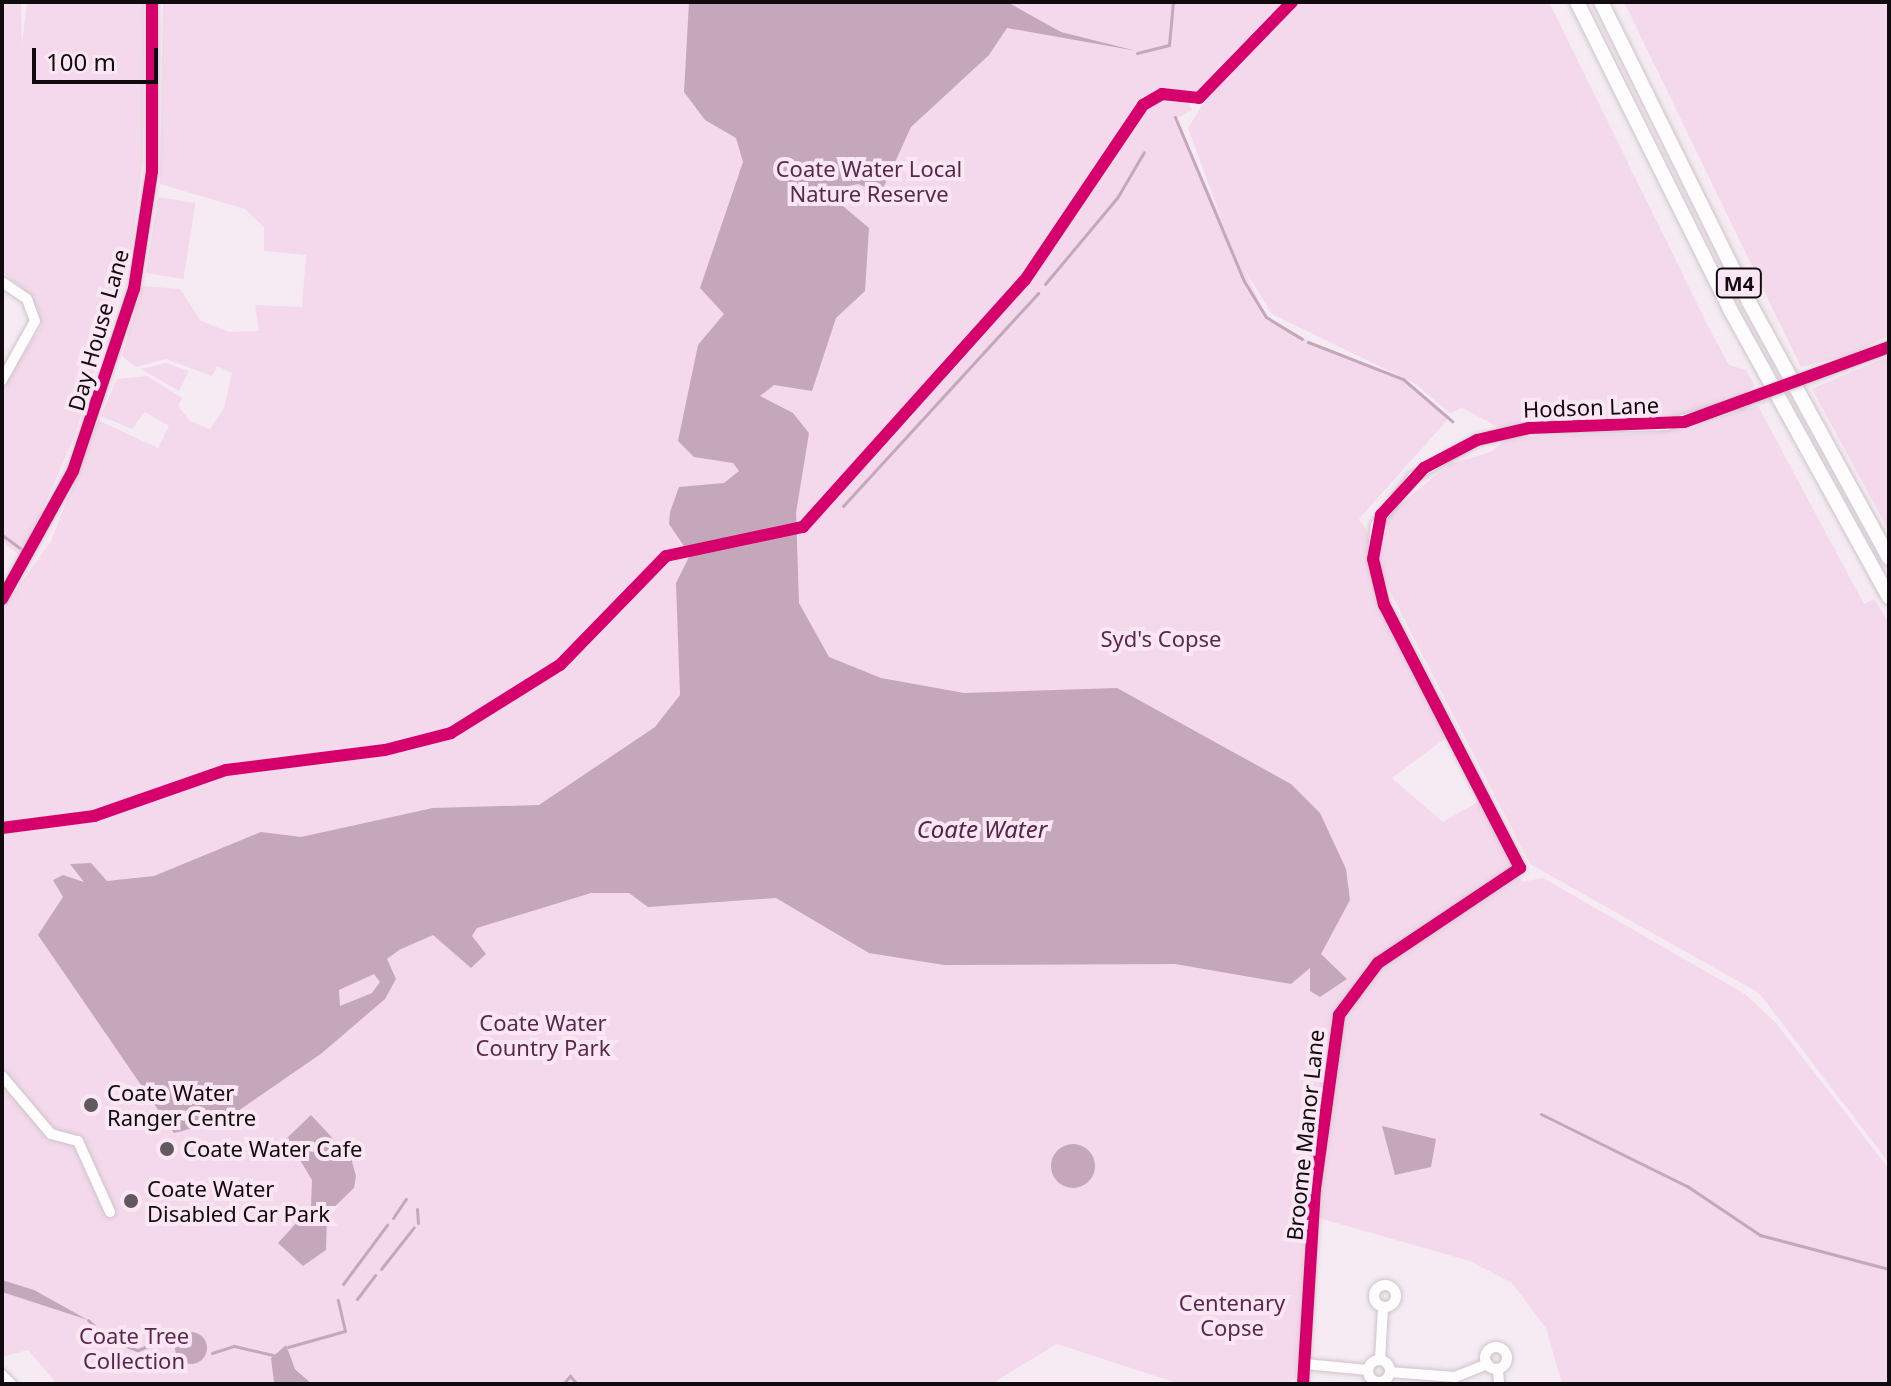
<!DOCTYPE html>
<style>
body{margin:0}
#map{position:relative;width:1891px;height:1386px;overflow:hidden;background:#f6ebf3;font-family:"Noto Sans",sans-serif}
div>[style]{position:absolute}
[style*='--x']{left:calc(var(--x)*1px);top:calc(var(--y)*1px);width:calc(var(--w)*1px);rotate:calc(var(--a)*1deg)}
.green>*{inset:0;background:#f3d9eb;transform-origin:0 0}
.water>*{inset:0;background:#c4a7ba}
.round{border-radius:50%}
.stream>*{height:3px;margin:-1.5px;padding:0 1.5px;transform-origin:1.5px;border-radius:1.5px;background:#c4a7ba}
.roads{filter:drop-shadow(0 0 2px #cdc4ca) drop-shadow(0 0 2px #cdc4ca)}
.minor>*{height:10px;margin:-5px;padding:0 5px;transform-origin:5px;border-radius:5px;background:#fefcfd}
.minor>.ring{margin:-5px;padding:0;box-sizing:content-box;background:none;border:10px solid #fefcfd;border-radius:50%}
.highway>*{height:14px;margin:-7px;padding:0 7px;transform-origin:7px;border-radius:7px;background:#fefcfd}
.bridges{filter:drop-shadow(0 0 2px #cdc4ca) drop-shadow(0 0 2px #cdc4ca)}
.minor-bridge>*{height:10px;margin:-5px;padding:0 5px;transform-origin:5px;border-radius:5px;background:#fefcfd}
.cycleway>*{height:12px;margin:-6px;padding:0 6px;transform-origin:6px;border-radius:6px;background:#d6006c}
.dots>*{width:22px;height:22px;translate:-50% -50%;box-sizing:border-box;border:4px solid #fbe7f4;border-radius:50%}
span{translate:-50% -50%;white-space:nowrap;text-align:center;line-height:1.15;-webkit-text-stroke:8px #fbe7f4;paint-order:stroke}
.shield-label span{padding:2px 6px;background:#fbe7f4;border:2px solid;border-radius:6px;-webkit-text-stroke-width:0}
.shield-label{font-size:20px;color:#110a0f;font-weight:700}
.park-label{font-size:22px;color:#59294c}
.street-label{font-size:22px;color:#110a0f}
.poi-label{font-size:22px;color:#110a0f}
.left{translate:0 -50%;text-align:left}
.water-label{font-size:24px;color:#552548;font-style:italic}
.frame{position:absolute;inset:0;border:4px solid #110a0f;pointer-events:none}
.scale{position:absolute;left:32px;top:48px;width:126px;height:36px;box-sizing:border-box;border:4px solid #110a0f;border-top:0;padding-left:10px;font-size:24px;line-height:28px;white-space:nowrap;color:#110a0f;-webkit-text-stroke:6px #fbe7f4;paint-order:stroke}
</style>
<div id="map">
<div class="green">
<div style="clip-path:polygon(2px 2px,21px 2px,22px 45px,27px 2px,144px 2px,143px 159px,131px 252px,75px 435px,22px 557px,2px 541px,2px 385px,42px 326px,30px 295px,2px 271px)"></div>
<div style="clip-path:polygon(163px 2px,1289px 2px,1202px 91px,1185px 94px,1192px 110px,1176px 119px,1266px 317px,1335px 355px,1403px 379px,1449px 418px,1359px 519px,1367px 531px,1375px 598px,1447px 737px,1392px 778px,1443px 822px,1478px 802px,1486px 807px,1522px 882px,1543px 878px,1745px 994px,1775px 1022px,1889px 1169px,1889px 1384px,1562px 1384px,1546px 1328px,1512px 1283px,1470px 1261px,1305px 1214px,1299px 1357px,1296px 1378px,1285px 1384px,1177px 1383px,1057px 1344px,991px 1384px,312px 1384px,278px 1351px,276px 1384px,57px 1384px,28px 1350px,2px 1357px,2px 1292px,88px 1319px,2px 1280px,2px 610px,51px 541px,98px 420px,158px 448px,169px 426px,145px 412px,132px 429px,101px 416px,117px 379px,147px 376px,182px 398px,178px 406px,190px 421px,210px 429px,224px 408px,232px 373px,217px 366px,212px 376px,166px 359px,136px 367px,122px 356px,142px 286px,180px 289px,201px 321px,229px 332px,259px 331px,255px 305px,302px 307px,306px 255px,264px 251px,264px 227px,245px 209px,160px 184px)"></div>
<div style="clip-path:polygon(1294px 2px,1549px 2px,1710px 330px,1729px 365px,1746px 370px,1755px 386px,1737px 399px,1679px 418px,1502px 429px,1462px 408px,1450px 413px,1414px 383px,1272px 314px,1234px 253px,1188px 128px,1210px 93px)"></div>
<div style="clip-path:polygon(1624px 2px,1889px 2px,1889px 335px,1851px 355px,1801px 367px)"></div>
<div style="left:158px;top:197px;width:38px;height:77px;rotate:9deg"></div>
<div style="clip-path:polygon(1889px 356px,1889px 531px,1812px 389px)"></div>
<div style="clip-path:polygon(166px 363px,189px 371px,179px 391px,141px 369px)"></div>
<div style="clip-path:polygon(1758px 406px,1864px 604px,1874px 599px,1889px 623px,1889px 1163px,1759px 993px,1530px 864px,1377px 566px,1386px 516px,1450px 464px,1491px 452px,1510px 437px,1655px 433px)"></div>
</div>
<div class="water">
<div style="clip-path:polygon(evenodd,689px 2px,1007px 2px,1061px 32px,1137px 51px,1007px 28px,989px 55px,911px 127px,881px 193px,858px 184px,825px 191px,869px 228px,865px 291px,836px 318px,812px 391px,774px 385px,760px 396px,793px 413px,809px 433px,796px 513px,799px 603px,829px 657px,881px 678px,964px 693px,1117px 688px,1291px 784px,1320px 813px,1346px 869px,1350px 900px,1321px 954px,1347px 979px,1320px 997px,1310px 991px,1310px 968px,1291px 984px,1175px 964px,944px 965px,869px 953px,776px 898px,648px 907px,629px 893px,591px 893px,477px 928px,472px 936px,486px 954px,471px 968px,433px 935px,399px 950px,387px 959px,396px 979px,385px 999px,322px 1053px,225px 1120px,174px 1133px,38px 935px,63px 897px,53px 880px,63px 875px,84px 882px,70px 864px,91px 863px,107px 881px,154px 876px,261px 832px,301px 837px,433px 808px,539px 805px,655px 727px,680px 695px,676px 583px,690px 555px,669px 524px,670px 512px,679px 487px,724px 483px,739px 471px,733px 463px,694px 457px,678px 441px,698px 345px,724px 314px,700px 288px,743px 162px,736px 138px,705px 120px,684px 92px,689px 2px,374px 974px,380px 982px,372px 993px,340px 1006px,339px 990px,374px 974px)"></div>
<div style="clip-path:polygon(311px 1115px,351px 1158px,356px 1176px,354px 1188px,327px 1214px,326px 1250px,303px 1266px,278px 1243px,311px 1207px,312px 1180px,287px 1138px)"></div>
<div style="clip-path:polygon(1382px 1126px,1436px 1139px,1431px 1167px,1395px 1175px)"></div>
<div class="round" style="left:1051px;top:1144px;width:44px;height:44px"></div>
<div style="clip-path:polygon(2px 1280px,34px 1290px,88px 1320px,2px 1292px)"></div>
<div class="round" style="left:175px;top:1332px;width:32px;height:32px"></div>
<div style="clip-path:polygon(286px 1345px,295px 1369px,312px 1384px,274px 1382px,271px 1358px)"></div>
</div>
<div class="stream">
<div style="--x:1137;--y:53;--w:33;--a:-14"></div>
<div style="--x:1169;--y:45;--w:43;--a:-84.7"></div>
<div style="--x:1175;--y:117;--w:178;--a:67.2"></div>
<div style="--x:1244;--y:281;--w:42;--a:58.6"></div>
<div style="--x:1266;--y:317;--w:42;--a:31.4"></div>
<div style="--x:1045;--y:284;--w:112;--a:-50.1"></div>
<div style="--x:1117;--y:198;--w:53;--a:-59.6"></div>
<div style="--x:1308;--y:342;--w:102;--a:21.3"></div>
<div style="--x:1403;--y:379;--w:65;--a:40.6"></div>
<div style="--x:843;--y:506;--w:289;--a:-47.5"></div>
<div style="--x:2;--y:535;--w:27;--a:36"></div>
<div style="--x:1541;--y:1114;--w:163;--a:26.3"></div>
<div style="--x:1687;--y:1186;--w:88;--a:33.9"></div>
<div style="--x:1760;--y:1235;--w:133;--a:14.8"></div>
<div style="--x:417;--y:1209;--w:14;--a:86"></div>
<div style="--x:393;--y:1218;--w:23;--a:-56"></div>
<div style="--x:381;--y:1269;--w:53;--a:-51.8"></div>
<div style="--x:343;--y:1284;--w:74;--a:-53.3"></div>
<div style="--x:357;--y:1299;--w:30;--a:-53"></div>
<div style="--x:88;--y:1320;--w:27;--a:45"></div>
<div style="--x:107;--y:1339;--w:33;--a:20"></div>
<div style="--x:138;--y:1350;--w:23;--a:-23"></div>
<div style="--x:159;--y:1341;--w:12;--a:24"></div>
<div style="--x:288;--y:1347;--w:59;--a:-15.7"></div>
<div style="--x:345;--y:1331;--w:32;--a:-103"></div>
<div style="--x:212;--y:1353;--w:23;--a:-18"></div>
<div style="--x:234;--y:1346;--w:40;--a:13"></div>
<div style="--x:563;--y:1384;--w:11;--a:-49"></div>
<div style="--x:570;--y:1376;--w:11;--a:49"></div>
</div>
<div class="roads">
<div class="minor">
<div style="--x:2;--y:282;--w:30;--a:34"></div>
<div style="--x:27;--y:299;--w:23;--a:70"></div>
<div style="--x:35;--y:321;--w:68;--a:119.2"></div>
<div style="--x:2;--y:599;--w:146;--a:-61"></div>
<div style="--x:73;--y:471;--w:192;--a:-71.5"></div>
<div style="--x:134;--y:289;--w:119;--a:-81.3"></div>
<div style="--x:152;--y:171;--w:169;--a:-90"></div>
<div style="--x:2;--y:1076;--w:76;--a:49.8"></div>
<div style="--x:51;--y:1134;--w:28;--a:15"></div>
<div style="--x:78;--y:1141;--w:78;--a:65.7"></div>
<div class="ring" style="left:1374px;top:1285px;width:12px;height:12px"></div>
<div class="ring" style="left:1485px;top:1347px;width:12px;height:12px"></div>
<div style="--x:1380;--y:1359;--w:51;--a:-86.6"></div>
<div class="ring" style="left:1368px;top:1360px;width:12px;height:12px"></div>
<div style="--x:1305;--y:1364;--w:63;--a:5.4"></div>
<div style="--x:1498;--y:1369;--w:15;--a:86"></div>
<div style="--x:1390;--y:1372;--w:65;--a:4.4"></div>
<div style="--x:1455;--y:1377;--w:35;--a:-22"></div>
<div style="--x:2;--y:1375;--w:13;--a:45"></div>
<div style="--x:1303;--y:1384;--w:195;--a:-86.5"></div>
<div style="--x:1315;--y:1189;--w:176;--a:-82.1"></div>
<div style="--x:1339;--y:1015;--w:65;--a:-53.1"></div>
<div style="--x:1378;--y:963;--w:171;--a:-33.8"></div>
<div style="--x:1520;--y:868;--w:296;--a:-117.3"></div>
<div style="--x:1384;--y:605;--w:47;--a:-103.4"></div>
<div style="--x:1373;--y:559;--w:34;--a:-85"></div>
<div style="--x:1376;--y:525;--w:61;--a:-52.4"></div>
<div style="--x:1413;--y:477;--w:74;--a:-30"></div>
<div style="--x:1477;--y:440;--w:53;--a:-13"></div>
<div style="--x:1529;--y:428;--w:137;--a:-1.3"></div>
<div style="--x:1666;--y:425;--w:77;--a:-16.6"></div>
</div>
<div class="highway">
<div style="--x:1577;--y:2;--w:345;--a:63.5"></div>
<div style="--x:1731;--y:311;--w:327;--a:61.1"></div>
<div style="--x:1601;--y:2;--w:335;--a:63.7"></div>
<div style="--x:1749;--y:302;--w:292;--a:61.3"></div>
</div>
</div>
<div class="bridges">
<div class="minor-bridge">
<div style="--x:1740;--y:403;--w:159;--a:-20.6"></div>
</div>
</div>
<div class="cycleway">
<div style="--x:2;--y:599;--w:146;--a:-61"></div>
<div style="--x:73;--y:471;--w:192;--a:-71.5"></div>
<div style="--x:134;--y:289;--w:119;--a:-81.3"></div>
<div style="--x:152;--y:171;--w:169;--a:-90"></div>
<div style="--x:2;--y:828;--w:93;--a:-7.4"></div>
<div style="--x:94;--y:816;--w:140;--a:-19.2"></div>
<div style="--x:226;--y:770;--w:160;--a:-7.2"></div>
<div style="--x:385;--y:750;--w:68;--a:-14.4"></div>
<div style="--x:451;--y:733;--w:128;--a:-32"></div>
<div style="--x:560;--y:665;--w:152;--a:-45.8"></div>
<div style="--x:666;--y:556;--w:140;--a:-12"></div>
<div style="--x:803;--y:527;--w:332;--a:-48.1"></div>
<div style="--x:1025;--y:280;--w:211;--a:-56"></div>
<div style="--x:1143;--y:105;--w:22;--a:-30"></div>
<div style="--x:1162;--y:94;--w:37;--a:6"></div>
<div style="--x:1199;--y:98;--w:134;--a:-45.9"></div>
<div style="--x:1303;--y:1384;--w:195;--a:-86.5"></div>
<div style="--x:1315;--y:1189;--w:176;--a:-82.1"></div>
<div style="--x:1339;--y:1015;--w:65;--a:-53.1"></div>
<div style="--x:1378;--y:963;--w:171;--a:-33.8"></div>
<div style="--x:1520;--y:868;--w:296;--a:-117.3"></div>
<div style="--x:1384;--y:605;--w:47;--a:-103.4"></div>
<div style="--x:1373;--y:559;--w:45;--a:-79.7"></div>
<div style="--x:1381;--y:515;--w:64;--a:-47.5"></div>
<div style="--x:1424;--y:468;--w:60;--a:-27.8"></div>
<div style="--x:1477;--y:440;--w:53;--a:-13"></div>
<div style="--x:1529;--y:428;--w:155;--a:-2.2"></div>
<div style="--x:1684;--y:422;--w:218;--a:-20.1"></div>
</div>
<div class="dots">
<div style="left:91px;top:1105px;background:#61595f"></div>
<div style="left:167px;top:1149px;background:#61595f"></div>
<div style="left:131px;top:1201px;background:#61595f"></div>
</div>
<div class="shield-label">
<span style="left:1739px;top:283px">M4</span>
</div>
<div class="park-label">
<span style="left:869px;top:181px">Coate Water Local<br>Nature Reserve</span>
<span style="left:1161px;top:639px">Syd's Copse</span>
<span style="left:543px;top:1035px">Coate Water<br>Country Park</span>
<span style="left:1232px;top:1315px">Centenary<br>Copse</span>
<span style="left:134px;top:1348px">Coate Tree<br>Collection</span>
</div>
<div class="street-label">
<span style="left:98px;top:330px;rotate:-74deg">Day House Lane</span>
<span style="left:1591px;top:407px;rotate:-2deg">Hodson Lane</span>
<span style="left:1305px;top:1135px;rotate:-84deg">Broome Manor Lane</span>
</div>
<div class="poi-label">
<span class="left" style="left:107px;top:1105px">Coate Water<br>Ranger Centre</span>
<span class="left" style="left:183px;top:1149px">Coate Water Cafe</span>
<span class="left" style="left:147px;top:1201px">Coate Water<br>Disabled Car Park</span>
</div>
<div class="water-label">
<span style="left:982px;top:829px">Coate Water</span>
</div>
<div class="frame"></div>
<div class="scale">100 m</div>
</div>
